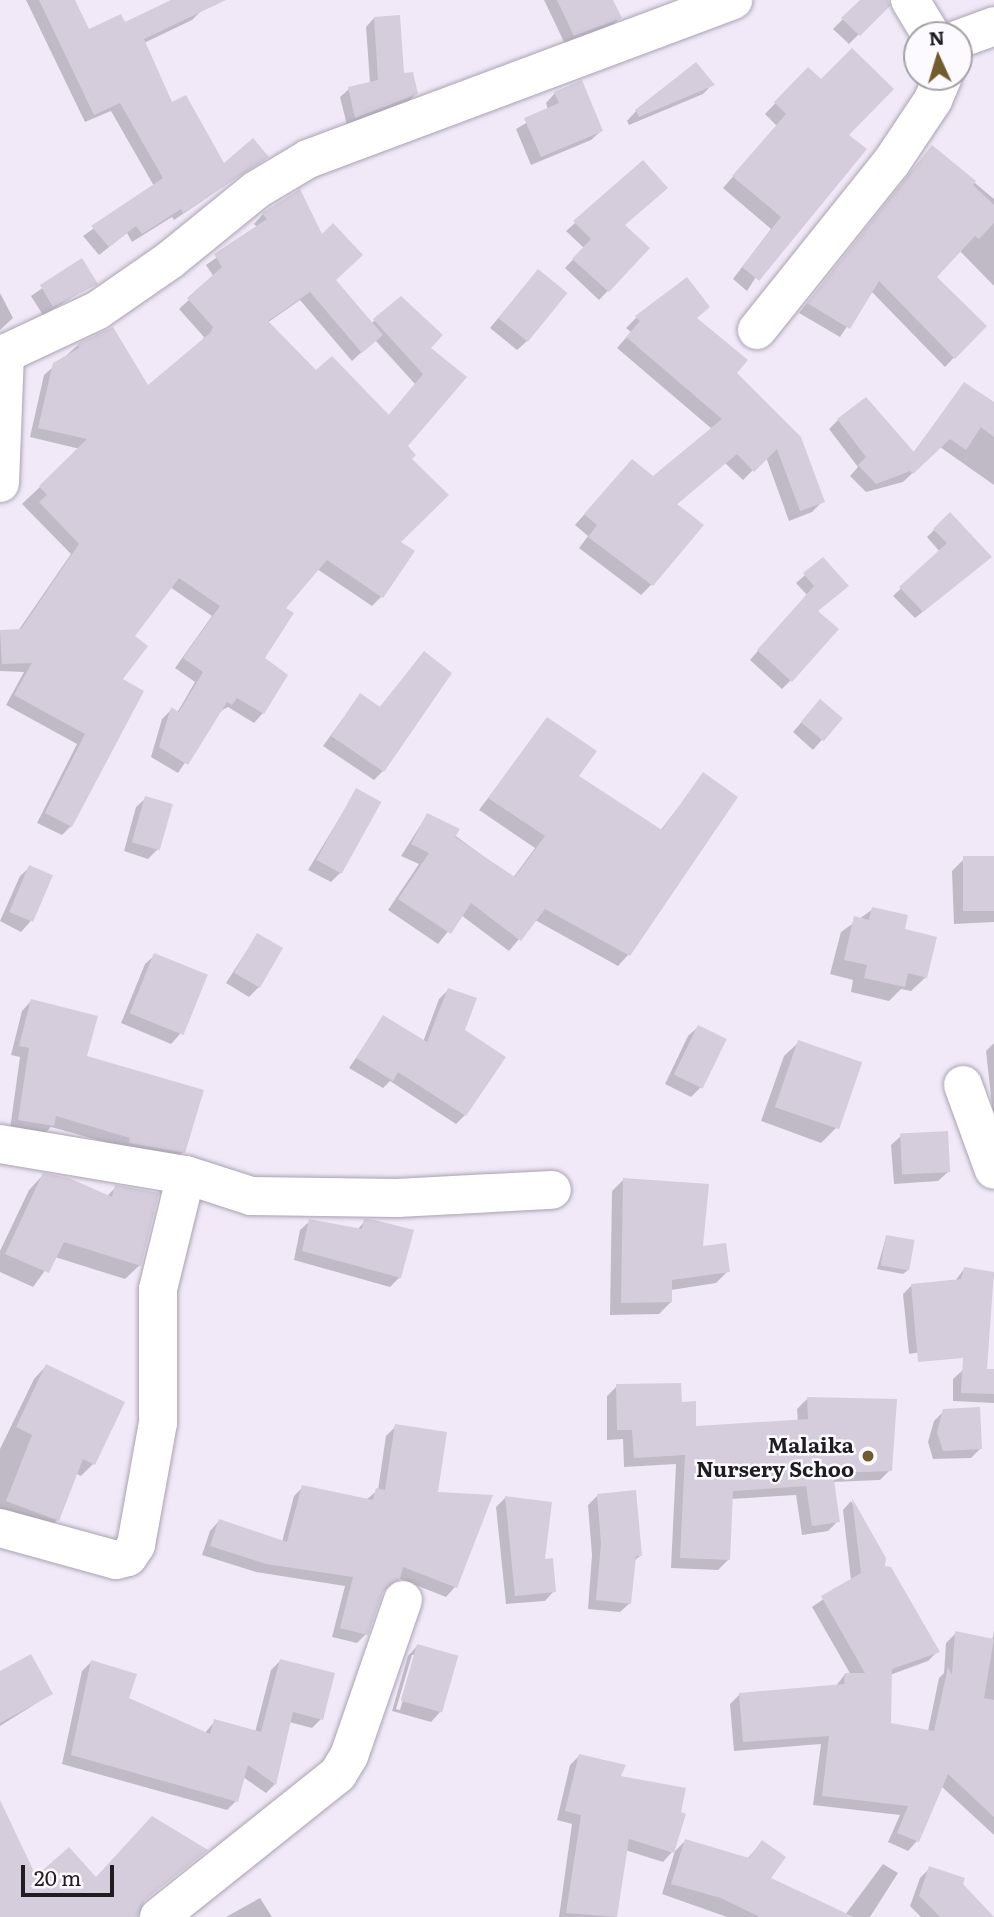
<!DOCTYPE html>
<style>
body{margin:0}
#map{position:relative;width:994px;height:1917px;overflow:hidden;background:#f1e9f8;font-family:Literata,serif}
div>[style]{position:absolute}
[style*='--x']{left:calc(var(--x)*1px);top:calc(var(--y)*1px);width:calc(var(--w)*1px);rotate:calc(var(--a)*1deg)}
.shadow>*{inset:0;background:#0003}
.building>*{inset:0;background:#d5cddc;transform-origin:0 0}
.roads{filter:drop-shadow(0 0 2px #aaa2b0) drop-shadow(0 0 2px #aaa2b0)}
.minor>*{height:38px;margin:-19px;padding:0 19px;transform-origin:19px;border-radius:19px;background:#fff}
.dots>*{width:19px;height:19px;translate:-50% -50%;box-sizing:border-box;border:4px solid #fcf9ff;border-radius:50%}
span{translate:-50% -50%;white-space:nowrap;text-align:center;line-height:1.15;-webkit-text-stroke:5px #fcf9ff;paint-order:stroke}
.poi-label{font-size:21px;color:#1f1c22;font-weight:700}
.right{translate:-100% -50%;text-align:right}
.north{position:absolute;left:903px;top:21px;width:70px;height:70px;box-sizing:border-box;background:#fcf9ff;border:2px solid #a4a1a7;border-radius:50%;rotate:356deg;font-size:19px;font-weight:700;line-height:28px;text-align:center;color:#1f1c22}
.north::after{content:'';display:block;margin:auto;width:24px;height:32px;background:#735c2c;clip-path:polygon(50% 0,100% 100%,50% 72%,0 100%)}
.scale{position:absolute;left:21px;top:1865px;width:93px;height:32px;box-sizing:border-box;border:4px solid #1f1c22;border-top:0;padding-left:9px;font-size:21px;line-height:24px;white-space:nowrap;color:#1f1c22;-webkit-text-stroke:5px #fcf9ff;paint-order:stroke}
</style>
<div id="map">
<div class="shadow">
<div style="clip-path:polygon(26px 0,73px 0,88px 31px,124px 24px,175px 0,196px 0,201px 11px,192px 20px,144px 43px,172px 105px,224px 166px,267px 157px,174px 220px,172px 217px,132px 242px,127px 233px,99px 255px,83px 236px,154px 186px,111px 111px,85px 122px)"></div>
<div style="clip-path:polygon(544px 0,611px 0,620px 18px,610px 27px,565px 44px)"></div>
<div style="clip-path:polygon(862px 0,883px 0,887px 6px,849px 44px,833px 29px)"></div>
<div style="clip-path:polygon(374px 18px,416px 94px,408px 102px,347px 125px,340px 97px,349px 89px,370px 83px,366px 27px)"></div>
<div style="clip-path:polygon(808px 69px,846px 136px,747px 291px,733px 279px,771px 229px,723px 188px,777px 126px,765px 114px)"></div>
<div style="clip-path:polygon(712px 85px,703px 94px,629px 125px,627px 121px,636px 111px)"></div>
<div style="clip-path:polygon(555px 93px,601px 131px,591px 140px,531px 165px,516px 129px,548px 110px,546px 103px)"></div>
<div style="clip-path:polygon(932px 147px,994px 199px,994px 286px,959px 250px,934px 277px,984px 326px,945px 367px,871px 291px,840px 337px,799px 313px)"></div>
<div style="clip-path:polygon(643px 163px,623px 226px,648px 249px,599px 300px,565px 268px,584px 248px,566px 231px)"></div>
<div style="clip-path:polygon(evenodd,263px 214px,333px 280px,371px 324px,375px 320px,429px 348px,464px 377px,406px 446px,410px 459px,399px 542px,381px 597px,372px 606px,317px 569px,284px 608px,263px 658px,286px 676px,263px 713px,254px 723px,228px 707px,219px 712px,178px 773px,151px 757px,162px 719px,171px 710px,177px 713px,195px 682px,175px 668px,212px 616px,170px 587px,132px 637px,71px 826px,62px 835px,37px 823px,77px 744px,6px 705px,24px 672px,0 671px,0 632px,18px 631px,71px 554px,22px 504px,80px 449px,30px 437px,44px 375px,78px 345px,148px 388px,202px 342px,204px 337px,179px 309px,214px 277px,206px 265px,258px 228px,254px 224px,263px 214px,300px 300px,352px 361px,375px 340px,415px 384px,388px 416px,316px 372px,267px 323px,300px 300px)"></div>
<div style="clip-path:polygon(81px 261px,96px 283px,43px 315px,31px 296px)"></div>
<div style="clip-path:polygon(687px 279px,695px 319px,822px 502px,812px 512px,789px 521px,766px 457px,743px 480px,725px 463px,676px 505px,652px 584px,641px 595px,579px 548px,588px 536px,575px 525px,622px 472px,653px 478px,712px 429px,617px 348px,631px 332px,626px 328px,636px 318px)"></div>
<div style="clip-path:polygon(529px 281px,527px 341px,517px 350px,490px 328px)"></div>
<div style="clip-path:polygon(0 293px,13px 318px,0 330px)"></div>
<div style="clip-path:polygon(964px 384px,994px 404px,994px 485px,940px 447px,903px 482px,866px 492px,850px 476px,858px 467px,829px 429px,838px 420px,913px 453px)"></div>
<div style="clip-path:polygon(950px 514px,982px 564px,915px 618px,893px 596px,940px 552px,927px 537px)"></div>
<div style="clip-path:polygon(823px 559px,791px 680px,782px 689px,750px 660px,807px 595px,796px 583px)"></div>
<div style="clip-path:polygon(424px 653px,383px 771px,374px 780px,323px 746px,360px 695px,379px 708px)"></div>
<div style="clip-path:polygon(811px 711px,841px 718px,813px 750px,793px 732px)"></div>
<div style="clip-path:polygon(547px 720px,577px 777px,660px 831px,703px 775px,629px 954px,618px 966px,535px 920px,509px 951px,461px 915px,438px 944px,388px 910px,419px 864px,401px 856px,427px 815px,513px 878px,535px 848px,479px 810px)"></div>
<div style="clip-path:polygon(356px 791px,340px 873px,331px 882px,308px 870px)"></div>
<div style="clip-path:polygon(146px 798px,158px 849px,148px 859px,124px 851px,136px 807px)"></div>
<div style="clip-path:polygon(994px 858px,994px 922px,954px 924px,952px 871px,964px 859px)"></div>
<div style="clip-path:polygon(30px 867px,30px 922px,21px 932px,0 921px,20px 876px)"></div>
<div style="clip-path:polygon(873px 909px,903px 930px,926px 977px,911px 991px,901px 989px,889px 1001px,851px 992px,853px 980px,830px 974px,841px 932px)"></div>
<div style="clip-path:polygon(257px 935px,259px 987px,249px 997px,226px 983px)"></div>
<div style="clip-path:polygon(155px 955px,180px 1034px,171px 1044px,121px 1023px,145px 964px)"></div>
<div style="clip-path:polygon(448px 990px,463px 1031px,465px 1115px,456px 1124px,390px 1081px,383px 1088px,349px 1068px,383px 1018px,423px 1042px,439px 999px)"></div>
<div style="clip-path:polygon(31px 1001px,183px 1152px,173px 1161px,51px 1127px,43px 1135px,10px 1129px,20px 1057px,11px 1055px,22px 1011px)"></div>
<div style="clip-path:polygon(698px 1027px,701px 1087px,691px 1097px,665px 1084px,688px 1036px)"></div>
<div style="clip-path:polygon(799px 1042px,836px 1128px,821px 1143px,761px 1121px,784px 1056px)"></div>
<div style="clip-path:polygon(994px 1043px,994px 1124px,986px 1051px)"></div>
<div style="clip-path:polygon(901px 1136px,948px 1172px,938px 1181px,894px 1184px,891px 1145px)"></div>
<div style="clip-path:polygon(43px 1175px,106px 1197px,116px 1187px,140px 1265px,125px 1279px,55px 1257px,33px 1287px,0 1272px,0 1251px,29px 1190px)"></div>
<div style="clip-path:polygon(624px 1179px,701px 1248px,728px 1271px,716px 1283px,671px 1290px,671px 1302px,659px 1314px,610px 1315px,612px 1191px)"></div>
<div style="clip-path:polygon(310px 1221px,357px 1230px,365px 1221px,400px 1277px,390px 1287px,294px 1260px,300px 1230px)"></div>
<div style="clip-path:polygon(886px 1237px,908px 1270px,903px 1274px,877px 1269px)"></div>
<div style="clip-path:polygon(964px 1269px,994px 1274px,985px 1334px,976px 1343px,909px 1354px,903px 1294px,912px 1285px,955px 1281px)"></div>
<div style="clip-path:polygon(46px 1366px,93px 1464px,81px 1476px,75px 1473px,57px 1520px,45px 1533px,0 1517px,0 1449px,34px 1379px)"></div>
<div style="clip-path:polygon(963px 1370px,994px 1371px,994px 1403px,953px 1401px,953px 1379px)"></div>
<div style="clip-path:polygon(617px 1386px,680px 1404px,695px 1428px,798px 1422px,797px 1409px,807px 1399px,890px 1470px,880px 1480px,833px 1482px,838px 1521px,828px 1531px,802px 1535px,796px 1495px,731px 1499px,728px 1560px,718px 1570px,671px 1568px,676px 1464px,624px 1467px,623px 1439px,607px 1440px,607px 1396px)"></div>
<div style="clip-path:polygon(944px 1411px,981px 1448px,971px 1458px,933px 1459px,928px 1442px,934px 1421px)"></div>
<div style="clip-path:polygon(396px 1426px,435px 1494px,455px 1587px,446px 1597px,398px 1578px,380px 1594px,366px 1634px,357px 1643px,332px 1637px,345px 1586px,256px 1572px,202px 1555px,210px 1531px,219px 1521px,282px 1542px,294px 1496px,303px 1487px,367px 1499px,378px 1490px,386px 1436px)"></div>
<div style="clip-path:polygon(597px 1496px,640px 1556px,633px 1562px,630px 1603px,620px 1612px,588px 1609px,592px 1555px,588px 1505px)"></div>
<div style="clip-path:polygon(505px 1498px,550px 1504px,543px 1561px,554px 1591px,545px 1601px,506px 1604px,496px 1507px)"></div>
<div style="clip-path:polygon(851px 1501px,884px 1558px,883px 1567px,937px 1652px,928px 1661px,890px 1675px,889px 1724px,928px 1731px,939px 1678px,944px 1673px,946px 1643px,956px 1633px,992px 1641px,994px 1631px,994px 1835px,941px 1786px,917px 1841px,908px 1851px,888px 1842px,900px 1815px,813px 1805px,821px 1744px,734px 1751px,730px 1704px,740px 1694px,836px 1686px,845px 1674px,851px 1675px,812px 1607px,851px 1580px,843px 1510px)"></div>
<div style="clip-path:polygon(evenodd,417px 1646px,440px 1712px,431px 1722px,392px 1711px,408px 1656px,417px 1646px,412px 1655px,416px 1655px,400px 1710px,396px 1709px,412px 1655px)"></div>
<div style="clip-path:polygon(280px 1661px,321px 1719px,312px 1728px,289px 1722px,275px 1784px,266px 1793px,243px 1777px,236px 1801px,227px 1810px,62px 1764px,82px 1671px,91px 1662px,127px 1699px,204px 1734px,215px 1721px,255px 1732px,271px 1670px)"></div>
<div style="clip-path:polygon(0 1673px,51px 1694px,0 1726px)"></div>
<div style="clip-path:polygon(579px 1756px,619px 1777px,672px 1852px,663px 1862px,625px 1850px,615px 1917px,559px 1917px,572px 1824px,557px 1820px,570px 1765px)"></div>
<div style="clip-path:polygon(685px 1841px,747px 1859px,762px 1842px,769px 1878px,845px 1915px,883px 1864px,898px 1873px,870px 1917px,727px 1917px,662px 1894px,675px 1851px)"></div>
<div style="clip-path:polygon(930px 1868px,961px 1885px,993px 1917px,921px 1917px,910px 1906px,920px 1878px)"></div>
<div style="clip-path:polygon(260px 1898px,272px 1917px,226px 1917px)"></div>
</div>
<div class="building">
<div style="clip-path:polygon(39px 0,75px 0,89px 29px,121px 14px,125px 22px,171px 0,226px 0,144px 39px,172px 102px,186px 95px,224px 163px,253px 138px,269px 157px,183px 213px,181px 209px,142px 234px,136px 226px,109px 247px,91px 226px,163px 178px,120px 103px,94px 115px)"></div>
<div style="clip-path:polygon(557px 0,613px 0,622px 18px,574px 36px)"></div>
<div style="clip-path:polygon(860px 0,888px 0,890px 6px,860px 36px,841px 18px)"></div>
<div style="clip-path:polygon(400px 15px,404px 73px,413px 72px,418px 94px,355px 118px,348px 87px,378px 80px,374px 17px)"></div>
<div style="clip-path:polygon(852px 48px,894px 89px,849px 135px,867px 149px,759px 281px,742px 267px,781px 217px,732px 176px,786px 114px,774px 102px,808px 67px,821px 79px)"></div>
<div style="clip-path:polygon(696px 62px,715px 85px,639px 117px,635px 110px)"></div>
<div style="clip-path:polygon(582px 80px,603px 131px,541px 157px,524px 118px,559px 103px,554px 92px)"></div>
<div style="clip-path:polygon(932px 145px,976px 181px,973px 185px,994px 205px,994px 223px,979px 239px,975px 236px,937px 277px,987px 326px,955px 359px,879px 281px,850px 329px,807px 303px)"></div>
<div style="clip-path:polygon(643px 160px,668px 188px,625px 225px,650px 248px,609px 292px,572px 259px,591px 239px,573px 221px)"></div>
<div style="clip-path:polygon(300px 189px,322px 234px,333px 223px,363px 255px,336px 280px,383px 335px,362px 353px,310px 292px,268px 321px,316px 370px,332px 356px,389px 415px,423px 374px,373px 319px,401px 296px,443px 335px,431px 348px,467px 377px,408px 446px,416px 455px,412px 459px,449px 495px,401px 542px,415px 551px,383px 598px,327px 560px,286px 608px,294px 613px,265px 658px,288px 675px,264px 714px,237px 698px,232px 705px,227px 702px,188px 765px,159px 747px,171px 707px,179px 712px,203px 672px,183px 658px,220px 606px,179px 578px,135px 636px,148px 646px,123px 679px,144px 691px,72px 827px,45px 813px,85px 734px,14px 695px,32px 663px,2px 664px,0 630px,21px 629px,79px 544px,39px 502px,47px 495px,39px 486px,87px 439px,38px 428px,53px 363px,79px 348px,77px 344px,113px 327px,148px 385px,210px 333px,213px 327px,187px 298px,222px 267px,214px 254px,267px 219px,262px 213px)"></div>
<div style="clip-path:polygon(82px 258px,98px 284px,53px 307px,40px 285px)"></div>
<div style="left:538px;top:269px;width:38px;height:63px;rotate:39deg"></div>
<div style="clip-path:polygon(687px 277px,710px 307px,697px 318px,748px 360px,737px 373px,801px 437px,825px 502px,800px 511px,777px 449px,754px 472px,737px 454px,677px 504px,704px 525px,653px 586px,588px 537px,597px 525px,584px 514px,632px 459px,653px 476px,722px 419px,626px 337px,640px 321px,635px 316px)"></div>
<div style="clip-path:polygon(964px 382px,994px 402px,994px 437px,981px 427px,966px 450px,950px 439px,913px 474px,910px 471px,876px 484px,858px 465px,866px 457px,837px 419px,866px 397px,914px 452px)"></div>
<div style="clip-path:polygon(950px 512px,992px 557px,923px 612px,899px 587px,947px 543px,933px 529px)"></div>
<div style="clip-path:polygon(823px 557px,849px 586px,818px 611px,839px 629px,792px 682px,757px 650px,814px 586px,803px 573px)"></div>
<div style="clip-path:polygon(424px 651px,452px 673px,384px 772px,331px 736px,360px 693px,380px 707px)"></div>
<div style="left:820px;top:699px;width:30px;height:30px;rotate:40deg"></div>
<div style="clip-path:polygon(547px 717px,597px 751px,579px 776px,662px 830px,703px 772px,738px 797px,630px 956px,545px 909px,521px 941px,471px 903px,451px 934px,398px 899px,429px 853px,411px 844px,427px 813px,460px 829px,455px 837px,515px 877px,545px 836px,488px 798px)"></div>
<div style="left:356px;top:788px;width:29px;height:82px;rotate:29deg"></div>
<div style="left:145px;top:796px;width:29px;height:48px;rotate:16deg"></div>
<div style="left:994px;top:856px;width:55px;height:31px;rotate:90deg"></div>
<div style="left:29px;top:865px;width:26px;height:51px;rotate:23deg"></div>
<div style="clip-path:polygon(872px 907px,908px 915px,905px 929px,937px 937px,927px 978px,908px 973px,905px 987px,864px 978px,867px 965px,844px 960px,854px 916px,869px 920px)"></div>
<div style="left:257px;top:933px;width:30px;height:46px;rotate:30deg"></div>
<div style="left:154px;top:953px;width:58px;height:65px;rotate:22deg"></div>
<div style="clip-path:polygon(448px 988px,477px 998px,465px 1030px,506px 1057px,466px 1116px,398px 1072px,393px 1081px,356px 1058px,383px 1015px,427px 1042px)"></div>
<div style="clip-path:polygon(31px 999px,98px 1016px,87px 1056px,204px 1090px,185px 1153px,129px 1143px,130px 1138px,56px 1116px,54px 1126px,18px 1120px,29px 1048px,19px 1046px)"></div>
<div style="left:698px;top:1025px;width:32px;height:55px;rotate:26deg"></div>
<div style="left:798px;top:1040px;width:68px;height:71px;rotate:19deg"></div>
<div style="left:948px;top:1131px;width:41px;height:48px;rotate:87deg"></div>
<div style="clip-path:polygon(43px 1173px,69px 1178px,112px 1197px,115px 1185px,159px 1193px,141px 1266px,64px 1242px,49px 1273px,5px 1254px)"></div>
<div style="clip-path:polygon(623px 1178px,709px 1184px,703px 1246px,726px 1243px,730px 1272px,672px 1280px,672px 1302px,621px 1303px)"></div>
<div style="clip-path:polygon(309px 1219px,362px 1229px,364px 1219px,375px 1220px,414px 1230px,401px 1278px,302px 1251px)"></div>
<div style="left:886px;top:1235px;width:29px;height:31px;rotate:10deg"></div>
<div style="clip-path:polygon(964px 1267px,994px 1272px,987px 1369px,994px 1369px,994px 1394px,961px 1393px,963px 1358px,918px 1362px,911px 1284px,961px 1279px)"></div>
<div style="clip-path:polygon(46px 1364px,125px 1402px,95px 1465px,83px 1459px,59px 1521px,6px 1501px,32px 1435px,16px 1427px)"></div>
<div style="clip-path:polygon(681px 1383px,682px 1402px,696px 1401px,696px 1426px,808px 1419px,807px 1397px,897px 1399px,892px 1471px,833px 1473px,840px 1522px,812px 1526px,806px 1486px,733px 1491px,730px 1560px,680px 1558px,685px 1455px,634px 1458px,632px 1430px,617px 1430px,616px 1384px)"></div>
<div style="clip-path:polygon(980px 1407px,982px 1449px,943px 1451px,937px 1432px,943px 1409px)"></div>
<div style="clip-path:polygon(395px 1424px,447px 1432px,438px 1492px,493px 1495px,457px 1588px,403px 1567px,400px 1579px,383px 1592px,368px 1635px,340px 1628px,353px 1577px,266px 1564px,210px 1546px,219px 1519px,287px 1542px,302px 1485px,373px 1500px,376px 1488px,385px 1490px)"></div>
<div style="clip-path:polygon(636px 1490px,642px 1556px,636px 1556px,631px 1604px,596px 1600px,601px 1544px,597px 1494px)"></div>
<div style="clip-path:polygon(505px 1496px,552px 1502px,545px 1559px,553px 1558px,556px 1592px,515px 1596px)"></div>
<div style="clip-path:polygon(852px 1498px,886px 1558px,885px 1566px,891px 1567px,940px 1652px,892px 1669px,891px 1723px,934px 1731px,948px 1667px,952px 1675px,955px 1631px,994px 1639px,984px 1698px,994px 1700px,994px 1817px,948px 1774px,919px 1842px,897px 1833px,908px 1806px,822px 1796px,829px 1736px,743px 1742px,739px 1693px,844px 1684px,845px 1673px,865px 1673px,821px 1596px,861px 1573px)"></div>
<div style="left:417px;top:1644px;width:43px;height:59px;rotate:16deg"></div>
<div style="clip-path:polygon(31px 1654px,53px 1694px,0 1723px,0 1671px)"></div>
<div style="clip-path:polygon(280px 1659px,335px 1673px,323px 1720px,293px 1712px,276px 1785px,248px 1765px,238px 1802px,71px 1755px,91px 1660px,137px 1674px,129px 1698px,210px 1734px,214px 1719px,261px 1732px)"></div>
<div style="clip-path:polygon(579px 1754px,626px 1765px,621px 1776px,686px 1788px,681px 1812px,686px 1814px,674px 1853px,629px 1839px,617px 1917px,566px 1913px,581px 1815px,565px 1811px)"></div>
<div style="clip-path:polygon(0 1800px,36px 1876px,69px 1847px,96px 1877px,152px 1816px,208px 1850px,145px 1900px,138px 1917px,0 1917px)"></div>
<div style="clip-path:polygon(685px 1839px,749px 1858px,762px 1840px,786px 1857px,771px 1878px,854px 1917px,760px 1917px,721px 1898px,671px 1884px)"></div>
<div style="clip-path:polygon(929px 1866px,965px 1878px,963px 1884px,994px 1917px,940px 1917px,919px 1896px)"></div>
</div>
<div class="roads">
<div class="minor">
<div style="--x:910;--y:0;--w:41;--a:59"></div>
<div style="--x:959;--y:39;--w:37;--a:-20"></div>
<div style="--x:757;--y:330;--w:214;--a:-51.3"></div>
<div style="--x:891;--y:163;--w:76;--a:-56.3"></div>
<div style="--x:933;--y:100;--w:25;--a:-67"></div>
<div style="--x:0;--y:356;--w:108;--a:-25.1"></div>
<div style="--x:98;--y:310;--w:88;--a:-34.8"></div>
<div style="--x:170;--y:260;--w:111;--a:-39.1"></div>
<div style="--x:256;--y:190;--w:61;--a:-30.8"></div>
<div style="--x:308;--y:159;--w:454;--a:-20.5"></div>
<div style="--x:0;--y:483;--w:130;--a:-87.8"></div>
<div style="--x:963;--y:1085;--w:90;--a:70"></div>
<div style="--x:0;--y:1144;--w:189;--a:9.5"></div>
<div style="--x:186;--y:1175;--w:68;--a:17.9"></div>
<div style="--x:251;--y:1196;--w:146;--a:0.8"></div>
<div style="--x:397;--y:1198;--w:155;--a:-3"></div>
<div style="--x:0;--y:1528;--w:120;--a:15.4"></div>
<div style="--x:116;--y:1560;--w:12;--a:-14"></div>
<div style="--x:128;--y:1557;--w:14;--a:-56"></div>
<div style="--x:136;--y:1545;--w:124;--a:-79.8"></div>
<div style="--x:158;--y:1423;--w:134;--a:-90"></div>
<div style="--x:158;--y:1289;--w:117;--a:-76.2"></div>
<div style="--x:159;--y:1917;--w:229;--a:-38.6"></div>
<div style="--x:338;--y:1774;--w:21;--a:-59"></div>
<div style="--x:349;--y:1756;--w:165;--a:-70.9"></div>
</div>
</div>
<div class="dots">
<div style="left:868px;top:1456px;background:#735c2c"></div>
</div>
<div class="poi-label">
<span class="right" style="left:854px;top:1456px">Malaika<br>Nursery Schoo</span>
</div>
<div class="north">N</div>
<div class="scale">20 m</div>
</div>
